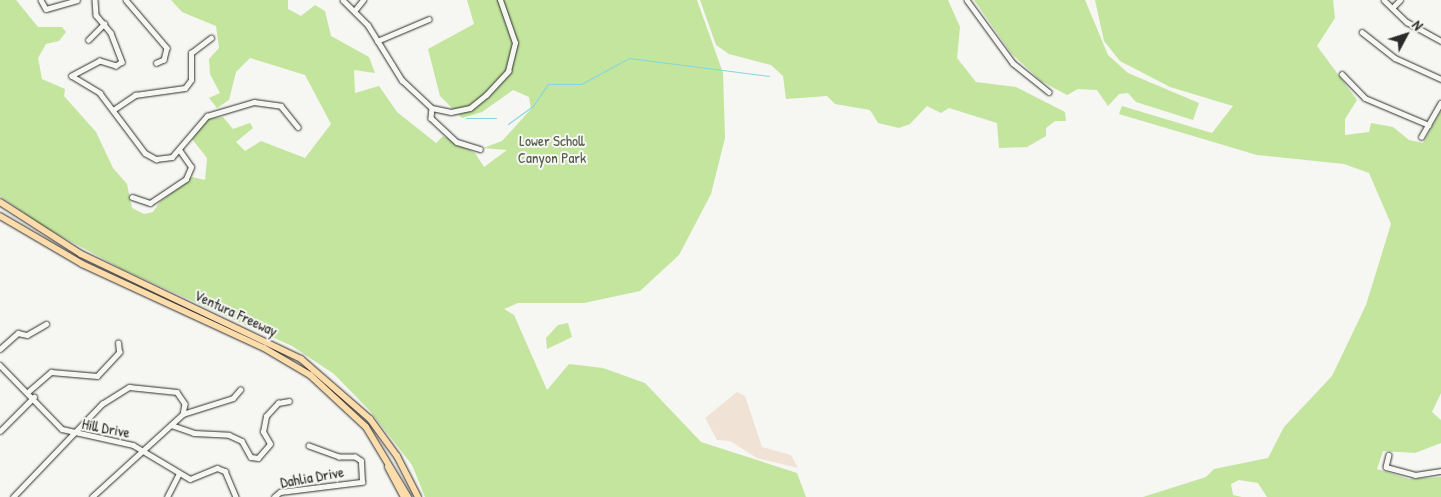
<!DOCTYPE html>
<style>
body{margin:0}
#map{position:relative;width:1441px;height:497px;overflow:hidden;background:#f6f6f2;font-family:"Patrick Hand",sans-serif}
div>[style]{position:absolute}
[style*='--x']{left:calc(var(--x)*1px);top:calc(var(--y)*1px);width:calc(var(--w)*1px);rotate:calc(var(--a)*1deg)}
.built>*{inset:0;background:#f1e2d6}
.green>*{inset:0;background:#c3e59e}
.stream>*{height:1px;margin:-0.5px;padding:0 0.5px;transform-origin:0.5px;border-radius:0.5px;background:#84d6dc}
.roads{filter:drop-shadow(0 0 1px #2b2b2b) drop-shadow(0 0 1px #2b2b2b)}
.minor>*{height:4.5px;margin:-2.25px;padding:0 2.25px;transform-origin:2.25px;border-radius:2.25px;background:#f6f6f2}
.highway>*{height:6px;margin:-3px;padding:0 3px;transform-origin:3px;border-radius:3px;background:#fddcac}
span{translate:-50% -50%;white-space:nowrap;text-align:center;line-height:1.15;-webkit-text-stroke:4px #f6f6f2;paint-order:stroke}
.park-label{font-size:15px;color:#515a48}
.street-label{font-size:15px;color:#2b2b2b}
.north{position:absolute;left:1381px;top:10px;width:50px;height:50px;-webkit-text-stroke:4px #f6f6f2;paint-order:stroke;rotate:50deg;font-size:14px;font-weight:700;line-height:20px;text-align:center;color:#2b2b2b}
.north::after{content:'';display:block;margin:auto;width:18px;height:22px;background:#2b2b2b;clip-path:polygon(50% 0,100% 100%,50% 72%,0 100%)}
</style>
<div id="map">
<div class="built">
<div style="clip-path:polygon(737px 392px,745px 396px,762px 447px,791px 455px,798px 468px,757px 458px,730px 441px,717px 440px,705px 418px)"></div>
</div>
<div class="green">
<div style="clip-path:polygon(0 0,16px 0,38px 27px,62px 27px,66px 32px,59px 41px,46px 44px,38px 58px,42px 79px,65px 89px,64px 96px,96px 132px,113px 168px,127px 184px,132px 208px,144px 214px,153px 212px,160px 202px,192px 177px,205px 180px,207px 158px,192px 139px,208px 119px,223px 117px,233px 129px,250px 123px,253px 128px,236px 142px,245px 151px,261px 141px,305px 158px,331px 124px,305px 75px,250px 58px,236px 72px,229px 100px,217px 108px,209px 98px,220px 93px,210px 74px,209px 59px,219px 48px,216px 26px,182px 12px,171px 0,288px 0,288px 9px,301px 16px,315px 5px,325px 11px,331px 36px,369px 57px,375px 73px,354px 70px,355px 93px,379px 86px,397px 112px,436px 143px,443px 136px,475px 153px,484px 167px,507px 150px,483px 148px,502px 141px,531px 109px,529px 97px,513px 90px,482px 112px,462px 118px,440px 96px,428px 49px,474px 24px,467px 0,697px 0,723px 73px,725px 138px,711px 194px,679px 255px,640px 291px,584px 303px,518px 303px,504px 309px,514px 315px,547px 390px,569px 364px,603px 368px,645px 383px,701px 442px,797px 473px,806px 497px,425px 497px,412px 465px,370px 411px,334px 374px,292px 346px,122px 269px,44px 227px,0 196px)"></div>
<div style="clip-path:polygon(700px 0,948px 0,960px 27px,957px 58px,976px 82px,1016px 87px,1065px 112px,1066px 121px,1055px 121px,1046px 128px,1046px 136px,1027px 147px,999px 148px,997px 123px,949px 108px,941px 113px,927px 106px,910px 124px,899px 128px,878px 123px,870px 110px,835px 104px,827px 96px,786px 99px,783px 76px,771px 65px,729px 54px,716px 45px)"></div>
<div style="clip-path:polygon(974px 0,1085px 0,1108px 55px,1128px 73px,1199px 103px,1193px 120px,1136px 102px,1128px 93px,1119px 94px,1108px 106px,1097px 90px,1078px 89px,1067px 95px,1041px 81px,1011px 53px)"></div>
<div style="clip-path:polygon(1095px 0,1333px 0,1335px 18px,1317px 46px,1357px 100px,1345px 119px,1345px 135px,1369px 132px,1371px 123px,1393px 127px,1409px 140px,1423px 143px,1441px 111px,1441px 393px,1432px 412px,1441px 420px,1441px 443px,1415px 453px,1383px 451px,1377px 469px,1409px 479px,1441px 477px,1441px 497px,1267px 497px,1258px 483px,1239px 480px,1231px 484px,1233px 495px,1242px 497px,1143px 497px,1206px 477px,1214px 469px,1268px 458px,1284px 427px,1332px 376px,1366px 305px,1391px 224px,1369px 173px,1344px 164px,1257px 155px,1119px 114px,1122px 106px,1212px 133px,1233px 106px,1170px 87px,1120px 61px,1104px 41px)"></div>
<div style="clip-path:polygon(568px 323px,572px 337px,547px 349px,546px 338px,558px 325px)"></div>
</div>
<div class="stream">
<div style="--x:466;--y:118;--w:30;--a:0"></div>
<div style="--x:508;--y:124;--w:31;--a:-36"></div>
<div style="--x:533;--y:106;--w:27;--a:-56"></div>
<div style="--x:548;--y:84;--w:33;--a:0"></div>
<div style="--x:581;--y:84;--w:55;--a:-28.4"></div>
<div style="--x:629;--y:58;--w:141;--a:7.3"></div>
</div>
<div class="roads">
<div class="minor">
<div style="--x:41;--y:0;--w:10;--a:61"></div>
<div style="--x:46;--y:9;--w:32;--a:-16"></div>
<div style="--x:95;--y:0;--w:15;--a:86"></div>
<div style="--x:96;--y:15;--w:23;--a:50"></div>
<div style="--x:111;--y:33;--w:31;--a:69"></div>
<div style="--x:122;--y:62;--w:7;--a:146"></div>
<div style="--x:116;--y:66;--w:17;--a:-163"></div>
<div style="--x:100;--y:61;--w:32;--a:152"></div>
<div style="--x:72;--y:76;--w:33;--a:31"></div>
<div style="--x:100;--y:93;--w:75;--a:53.1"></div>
<div style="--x:145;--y:153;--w:13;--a:29"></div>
<div style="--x:156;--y:159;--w:16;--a:-7"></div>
<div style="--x:172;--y:157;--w:54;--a:-49.5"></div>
<div style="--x:207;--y:116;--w:49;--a:-16.6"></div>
<div style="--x:254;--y:102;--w:27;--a:8"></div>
<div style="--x:281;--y:106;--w:27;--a:51"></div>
<div style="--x:126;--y:0;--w:63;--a:49.5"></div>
<div style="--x:167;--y:48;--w:12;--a:104"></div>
<div style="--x:164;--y:60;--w:8;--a:157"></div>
<div style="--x:343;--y:0;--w:35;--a:45"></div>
<div style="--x:368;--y:25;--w:65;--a:58.3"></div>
<div style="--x:402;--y:80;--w:41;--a:43"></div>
<div style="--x:432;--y:108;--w:19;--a:12"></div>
<div style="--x:451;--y:112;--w:19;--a:-12"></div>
<div style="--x:470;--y:108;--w:21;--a:-39"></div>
<div style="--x:486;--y:95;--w:33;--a:-47"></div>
<div style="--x:508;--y:71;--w:29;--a:-76"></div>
<div style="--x:515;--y:43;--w:46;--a:-109.2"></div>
<div style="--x:967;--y:0;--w:78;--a:53.9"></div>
<div style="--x:1013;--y:63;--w:46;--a:38.9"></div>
<div style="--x:1384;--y:0;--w:32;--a:44"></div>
<div style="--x:1407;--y:22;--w:39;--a:29"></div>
<div style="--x:1392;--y:8;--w:11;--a:-45"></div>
<div style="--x:355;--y:10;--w:13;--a:-51"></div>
<div style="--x:1362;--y:32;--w:42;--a:38.2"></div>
<div style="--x:1395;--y:58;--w:51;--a:24.5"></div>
<div style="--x:88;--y:40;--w:23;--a:-45"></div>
<div style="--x:377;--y:41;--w:56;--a:-22.9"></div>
<div style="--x:1342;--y:74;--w:33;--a:46"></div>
<div style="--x:1365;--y:98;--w:69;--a:22.9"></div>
<div style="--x:432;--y:108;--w:10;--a:96"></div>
<div style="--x:431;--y:118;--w:35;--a:43"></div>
<div style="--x:457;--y:142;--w:24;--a:17"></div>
<div style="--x:113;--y:110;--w:27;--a:-34"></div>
<div style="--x:135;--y:95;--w:50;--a:-8"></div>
<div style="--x:185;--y:88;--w:10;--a:-53"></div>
<div style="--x:191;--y:80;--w:27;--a:-90"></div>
<div style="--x:191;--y:53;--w:25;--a:-37"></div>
<div style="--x:1421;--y:137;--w:39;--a:-60"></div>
<div style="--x:132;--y:197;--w:19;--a:18"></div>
<div style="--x:150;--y:203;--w:43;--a:-33.7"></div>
<div style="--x:186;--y:179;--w:13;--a:-67"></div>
<div style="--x:191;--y:167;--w:21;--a:-125"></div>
<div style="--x:0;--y:349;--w:24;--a:-42"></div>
<div style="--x:18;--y:333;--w:9;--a:13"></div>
<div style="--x:27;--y:335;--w:22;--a:-30"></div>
<div style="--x:0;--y:365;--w:89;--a:45.9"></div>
<div style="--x:62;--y:429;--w:73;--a:12.7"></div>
<div style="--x:133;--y:445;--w:66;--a:30.8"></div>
<div style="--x:190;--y:479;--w:29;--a:-22"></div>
<div style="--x:217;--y:468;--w:9;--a:21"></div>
<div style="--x:225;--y:471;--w:28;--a:67"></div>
<div style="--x:29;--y:391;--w:29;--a:-41"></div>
<div style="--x:51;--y:372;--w:46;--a:5"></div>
<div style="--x:97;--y:376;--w:33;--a:-47"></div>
<div style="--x:119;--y:352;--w:9;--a:-96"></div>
<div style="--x:171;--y:425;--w:24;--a:19"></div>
<div style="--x:194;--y:433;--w:35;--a:3"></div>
<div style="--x:229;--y:435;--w:14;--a:25"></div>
<div style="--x:242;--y:441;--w:18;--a:61"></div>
<div style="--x:251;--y:457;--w:7;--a:8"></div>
<div style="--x:258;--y:458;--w:18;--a:-49"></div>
<div style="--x:270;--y:444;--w:14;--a:-120"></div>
<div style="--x:263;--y:432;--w:16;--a:-79"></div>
<div style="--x:266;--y:416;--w:18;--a:-47"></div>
<div style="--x:278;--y:403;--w:11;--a:-10"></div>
<div style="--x:0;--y:431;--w:48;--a:-45"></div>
<div style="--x:1389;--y:455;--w:12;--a:104"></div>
<div style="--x:1386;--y:467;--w:30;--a:15"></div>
<div style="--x:1415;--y:475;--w:26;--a:-9"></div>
<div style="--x:13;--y:497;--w:129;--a:-46.3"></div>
<div style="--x:102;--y:404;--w:32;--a:-32"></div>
<div style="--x:129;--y:387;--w:48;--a:5.9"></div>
<div style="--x:177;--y:392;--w:14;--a:56"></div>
<div style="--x:185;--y:404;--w:10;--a:101"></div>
<div style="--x:92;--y:497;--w:123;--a:-42.4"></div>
<div style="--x:183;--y:414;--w:52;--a:-17.7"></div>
<div style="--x:233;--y:398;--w:11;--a:-49"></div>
<div style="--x:167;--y:497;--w:25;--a:-63"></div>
<div style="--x:274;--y:497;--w:8;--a:-40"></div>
<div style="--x:280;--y:492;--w:83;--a:-7"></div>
<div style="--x:362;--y:482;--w:21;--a:-93"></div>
<div style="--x:361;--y:461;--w:7;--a:-146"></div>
<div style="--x:355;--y:457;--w:16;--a:180"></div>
<div style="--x:339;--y:457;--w:32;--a:-160"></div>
</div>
<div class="highway">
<div style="--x:0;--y:202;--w:96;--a:32.7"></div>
<div style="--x:81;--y:254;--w:244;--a:25.5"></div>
<div style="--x:301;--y:359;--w:91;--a:41"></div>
<div style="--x:370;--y:419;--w:46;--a:53.9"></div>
<div style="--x:397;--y:456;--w:46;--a:62.9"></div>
<div style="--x:0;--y:216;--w:95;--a:30.3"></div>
<div style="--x:82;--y:264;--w:200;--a:24.8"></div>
<div style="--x:264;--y:348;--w:53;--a:30.4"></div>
<div style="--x:310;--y:375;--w:76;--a:42.9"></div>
<div style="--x:366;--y:427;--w:82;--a:59"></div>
<div style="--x:388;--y:467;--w:34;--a:62"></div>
</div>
</div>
<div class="park-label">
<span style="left:552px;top:149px">Lower Scholl<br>Canyon Park</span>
</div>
<div class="street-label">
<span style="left:236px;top:313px;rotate:25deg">Ventura Freeway</span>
<span style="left:106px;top:428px;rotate:11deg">Hill Drive</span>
<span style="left:312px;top:477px;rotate:-10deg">Dahlia Drive</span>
</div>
<div class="north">N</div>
</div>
